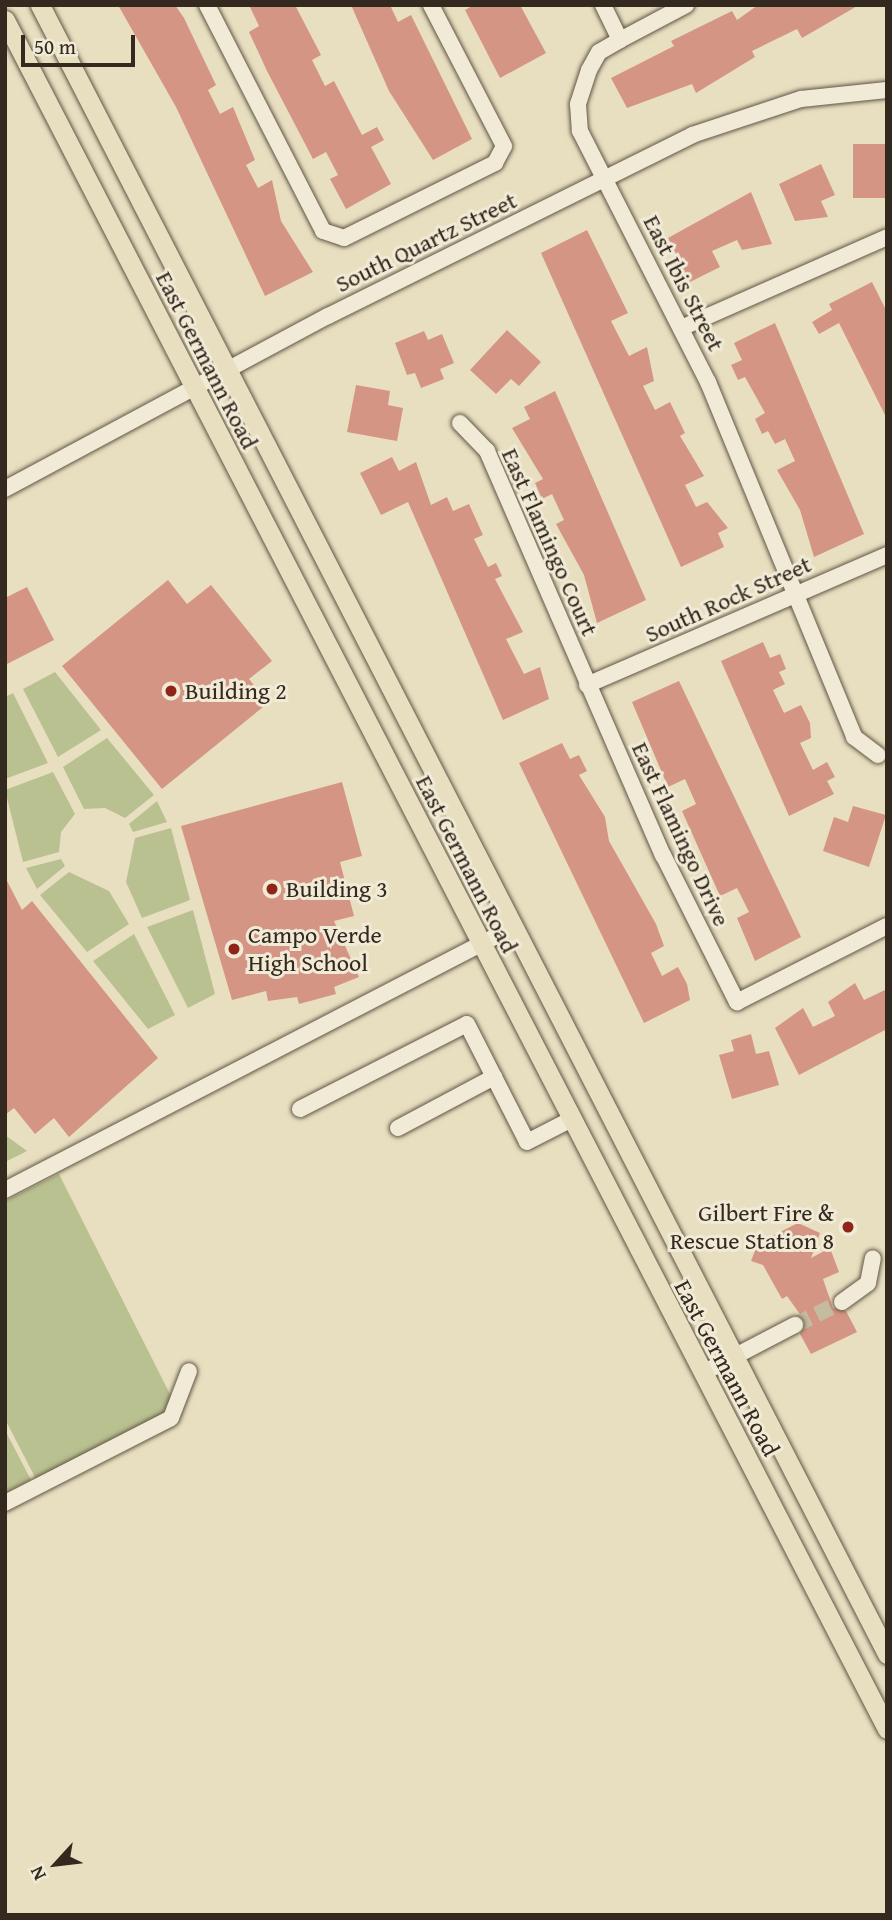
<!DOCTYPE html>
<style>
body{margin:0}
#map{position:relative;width:892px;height:1920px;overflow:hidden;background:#e8dfc0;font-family:"Gentium Book Plus",serif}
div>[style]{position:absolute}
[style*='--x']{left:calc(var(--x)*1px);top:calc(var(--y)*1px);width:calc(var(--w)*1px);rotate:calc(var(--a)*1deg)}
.green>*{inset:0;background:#bac190}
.building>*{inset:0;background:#d59584;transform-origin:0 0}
.minor-tunnel>*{height:16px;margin-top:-8px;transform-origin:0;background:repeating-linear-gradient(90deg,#c4bba0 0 16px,transparent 0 24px)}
.roads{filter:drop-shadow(0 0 2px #615646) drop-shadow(0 0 2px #615646)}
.minor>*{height:16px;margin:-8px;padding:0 8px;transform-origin:8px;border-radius:8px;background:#f0ead6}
.major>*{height:19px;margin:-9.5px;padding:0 9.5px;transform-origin:9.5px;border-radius:9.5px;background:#e8dfc0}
.dots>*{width:19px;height:19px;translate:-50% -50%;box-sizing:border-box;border:4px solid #f0ead6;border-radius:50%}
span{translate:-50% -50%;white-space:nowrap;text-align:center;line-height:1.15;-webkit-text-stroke:6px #f0ead6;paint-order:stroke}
.street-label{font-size:24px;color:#34291e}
.poi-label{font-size:24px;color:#34291e}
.left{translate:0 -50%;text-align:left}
.right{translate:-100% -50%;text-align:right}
.frame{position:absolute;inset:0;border:7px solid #34291e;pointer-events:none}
.north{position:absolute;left:21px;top:1829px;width:70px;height:70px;-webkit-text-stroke:5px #f0ead6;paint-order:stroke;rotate:243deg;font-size:19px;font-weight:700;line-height:28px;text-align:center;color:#34291e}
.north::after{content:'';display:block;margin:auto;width:24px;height:32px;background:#34291e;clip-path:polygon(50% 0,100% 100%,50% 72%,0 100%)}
.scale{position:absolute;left:21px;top:35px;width:114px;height:32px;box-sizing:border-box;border:4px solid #34291e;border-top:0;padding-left:9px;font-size:21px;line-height:24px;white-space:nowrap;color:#34291e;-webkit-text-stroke:5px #f0ead6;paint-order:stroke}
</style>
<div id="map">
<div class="green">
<div style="clip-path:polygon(55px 672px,101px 730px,58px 757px,23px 689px)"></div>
<div style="clip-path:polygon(13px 693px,48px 763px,5px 779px,5px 697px)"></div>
<div style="clip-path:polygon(107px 738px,154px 795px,125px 818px,105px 808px,84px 809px,63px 767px)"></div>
<div style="clip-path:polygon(53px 772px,75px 814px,61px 832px,59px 852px,23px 862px,5px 790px)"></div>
<div style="clip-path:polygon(157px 801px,167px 822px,133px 832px,129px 824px)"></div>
<div style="clip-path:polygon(171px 828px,190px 900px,142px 918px,126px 882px,135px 838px)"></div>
<div style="clip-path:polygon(61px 859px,65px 866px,37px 889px,26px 868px)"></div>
<div style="clip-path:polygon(69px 872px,109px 891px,129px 924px,87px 952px,40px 895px)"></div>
<div style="clip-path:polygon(193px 910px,215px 994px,188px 1008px,147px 927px)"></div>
<div style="clip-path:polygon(134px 934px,175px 1015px,148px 1029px,93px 961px)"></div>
<div style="clip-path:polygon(5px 1135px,27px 1151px,5px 1162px)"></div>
<div style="clip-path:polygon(59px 1174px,181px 1416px,40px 1487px,5px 1419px,5px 1201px)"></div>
<div style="clip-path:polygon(5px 1430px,31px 1480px,5px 1493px)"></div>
</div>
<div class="building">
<div style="clip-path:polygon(118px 5px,175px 5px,184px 18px,216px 85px,208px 90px,220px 114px,233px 107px,255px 160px,246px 165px,258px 188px,272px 180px,281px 221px,313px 272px,265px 296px,176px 107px)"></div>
<div style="clip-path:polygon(249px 5px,295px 5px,321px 55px,312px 60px,325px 86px,334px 81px,362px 135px,377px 127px,384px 140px,371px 147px,391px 184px,346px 209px,330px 179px,338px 175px,326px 152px,313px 159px,267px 71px,249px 32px,259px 26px)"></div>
<div style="clip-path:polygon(351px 5px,390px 5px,398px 22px,411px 15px,472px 139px,433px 160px,389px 91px)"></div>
<div style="clip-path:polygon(474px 5px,520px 5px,546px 53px,500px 78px,465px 10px)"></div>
<div style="clip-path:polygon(758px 5px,859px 5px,802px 38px,797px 29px,752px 51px,755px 57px,696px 93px,692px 84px,627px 108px,611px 78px,674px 46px,671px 41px,732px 11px,737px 20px)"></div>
<div style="left:887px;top:144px;width:54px;height:34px;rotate:90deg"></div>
<div style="clip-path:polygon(821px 164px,835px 195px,821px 201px,828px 217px,795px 221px,779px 184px)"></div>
<div style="clip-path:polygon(751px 192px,772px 244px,742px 250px,737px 240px,712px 251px,720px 267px,690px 282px,668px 238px)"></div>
<div style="clip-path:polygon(587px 230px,628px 313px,611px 321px,629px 356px,647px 347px,654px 381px,643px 386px,655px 410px,670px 402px,685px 433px,680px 436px,704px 476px,685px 485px,696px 507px,707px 502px,728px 528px,718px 533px,724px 547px,681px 567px,541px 253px)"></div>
<div style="clip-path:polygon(872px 282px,887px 312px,887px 419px,839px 323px,819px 334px,812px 322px,832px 310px,829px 304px)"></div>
<div style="clip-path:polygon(775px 323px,864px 534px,814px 557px,800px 510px,777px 470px,795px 461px,785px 439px,775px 444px,768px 431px,762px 434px,755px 419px,765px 413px,745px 377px,738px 380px,731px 365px,742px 360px,734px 343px)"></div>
<div style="clip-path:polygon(507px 330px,541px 362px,519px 386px,511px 379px,496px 394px,470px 370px)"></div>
<div style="clip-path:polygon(424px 331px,428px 340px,442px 334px,454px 363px,440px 369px,444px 379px,421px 388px,415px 373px,407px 375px,395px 343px)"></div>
<div style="clip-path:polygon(356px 385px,390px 391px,388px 405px,403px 408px,397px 441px,347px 432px)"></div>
<div style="clip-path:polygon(555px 391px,646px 600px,597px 623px,584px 575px,556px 524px,564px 520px,552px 494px,542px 499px,535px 483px,543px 479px,512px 428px,530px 419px,524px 407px)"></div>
<div style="clip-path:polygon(392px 457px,399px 471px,416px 462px,431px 505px,447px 497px,453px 511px,469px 504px,483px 535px,474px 539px,488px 567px,496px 563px,502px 576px,495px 579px,523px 632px,506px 639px,524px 674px,540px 667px,549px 699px,503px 720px,408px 502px,381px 515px,360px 473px)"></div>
<div style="clip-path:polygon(168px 580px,187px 604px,211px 585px,272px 661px,249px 679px,268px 703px,162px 789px,62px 666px)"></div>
<div style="clip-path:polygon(27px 587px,54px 640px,5px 665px,5px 598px)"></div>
<div style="clip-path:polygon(763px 642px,770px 658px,780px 654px,786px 669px,779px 672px,785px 684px,773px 690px,784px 713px,801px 705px,810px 723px,811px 738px,800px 743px,813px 770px,827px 762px,835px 777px,827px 781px,834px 794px,789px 816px,721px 661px)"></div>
<div style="clip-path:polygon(679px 681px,801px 937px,755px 961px,737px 918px,749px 912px,737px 888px,720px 896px,682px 811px,696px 804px,685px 779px,668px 787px,632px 702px)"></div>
<div style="clip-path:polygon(562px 743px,570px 759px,579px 755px,587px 771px,579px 775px,605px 817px,609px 841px,656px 924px,664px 946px,651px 953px,662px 976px,678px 967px,687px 984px,690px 1000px,644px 1023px,519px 763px)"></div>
<div style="clip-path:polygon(342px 782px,362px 856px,340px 862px,354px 916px,334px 921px,359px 977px,334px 987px,336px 994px,299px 1004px,297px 997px,268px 1001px,266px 991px,232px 1000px,181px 826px)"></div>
<div style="clip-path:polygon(853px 806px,886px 815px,869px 867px,823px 851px,834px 817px,848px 822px)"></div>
<div style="clip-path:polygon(5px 877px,22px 910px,32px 901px,158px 1058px,69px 1137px,54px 1118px,35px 1134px,14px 1108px,5px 1115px)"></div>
<div style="clip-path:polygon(855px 983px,864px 1000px,887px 989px,887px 1029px,799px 1075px,775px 1028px,803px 1008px,813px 1027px,835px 1016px,828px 1002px)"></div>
<div style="clip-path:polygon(751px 1034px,756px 1054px,769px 1051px,779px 1085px,732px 1099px,719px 1055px,734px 1051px,731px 1040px)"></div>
<div style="clip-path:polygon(798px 1223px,820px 1233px,811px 1258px,830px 1248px,839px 1272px,823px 1279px,833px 1308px,846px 1311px,857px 1332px,811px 1354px,800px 1334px,804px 1320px,787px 1296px,782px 1299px,763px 1265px,751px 1261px,758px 1243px)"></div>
</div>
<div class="minor-tunnel">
<div style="--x:795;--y:1325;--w:52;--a:-26.1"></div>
</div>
<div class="roads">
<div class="minor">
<div style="--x:207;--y:5;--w:254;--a:62.8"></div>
<div style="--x:323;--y:231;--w:22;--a:18"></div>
<div style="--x:344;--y:238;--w:169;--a:-26.4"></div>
<div style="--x:495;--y:163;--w:19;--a:-62"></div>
<div style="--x:504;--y:146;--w:159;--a:-117.4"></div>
<div style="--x:603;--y:5;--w:39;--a:64"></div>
<div style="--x:620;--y:40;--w:24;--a:150"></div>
<div style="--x:599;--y:52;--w:21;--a:119"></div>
<div style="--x:589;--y:70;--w:36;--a:108"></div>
<div style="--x:578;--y:104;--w:27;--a:86"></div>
<div style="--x:580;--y:131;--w:282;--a:63"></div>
<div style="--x:708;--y:382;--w:384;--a:67.6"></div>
<div style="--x:854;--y:737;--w:30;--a:37"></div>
<div style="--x:620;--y:40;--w:75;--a:-27.9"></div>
<div style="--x:681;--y:328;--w:225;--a:-23.8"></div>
<div style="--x:460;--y:423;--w:39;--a:46"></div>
<div style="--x:487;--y:451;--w:441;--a:66.5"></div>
<div style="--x:663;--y:855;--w:165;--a:63.3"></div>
<div style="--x:737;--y:1002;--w:168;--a:-26.9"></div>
<div style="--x:5;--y:489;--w:366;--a:-28.2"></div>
<div style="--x:328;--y:316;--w:407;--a:-26.4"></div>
<div style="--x:692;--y:135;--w:115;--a:-18.3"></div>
<div style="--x:801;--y:99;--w:86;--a:-6"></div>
<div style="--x:587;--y:685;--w:327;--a:-23.4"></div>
<div style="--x:300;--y:1109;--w:187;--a:-27"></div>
<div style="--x:467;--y:1024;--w:132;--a:63"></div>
<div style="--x:527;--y:1142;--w:48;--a:-27.1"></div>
<div style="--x:398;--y:1128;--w:109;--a:-28"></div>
<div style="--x:5;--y:1190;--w:571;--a:-27.33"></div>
<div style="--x:842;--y:1302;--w:32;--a:-36"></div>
<div style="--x:868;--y:1283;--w:25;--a:-79"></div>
<div style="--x:703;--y:1373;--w:104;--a:-27.6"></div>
<div style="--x:5;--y:1503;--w:186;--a:-27.1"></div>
<div style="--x:171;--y:1418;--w:50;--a:-69"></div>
</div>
<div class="major">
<div style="--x:40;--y:5;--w:1854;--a:62.81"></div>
<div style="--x:5;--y:20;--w:1923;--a:62.7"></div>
</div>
</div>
<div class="dots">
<div style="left:171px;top:691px;background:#8f2418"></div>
<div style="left:272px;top:889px;background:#8f2418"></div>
<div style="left:234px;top:949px;background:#8f2418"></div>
<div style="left:848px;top:1227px;background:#8f2418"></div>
</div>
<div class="street-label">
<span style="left:426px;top:242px;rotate:-26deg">South Quartz Street</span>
<span style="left:684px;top:283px;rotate:63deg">East Ibis Street</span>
<span style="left:207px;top:360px;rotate:63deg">East Germann Road</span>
<span style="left:550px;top:542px;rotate:66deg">East Flamingo Court</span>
<span style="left:728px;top:599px;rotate:-24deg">South Rock Street</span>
<span style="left:681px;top:834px;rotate:65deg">East Flamingo Drive</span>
<span style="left:467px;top:864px;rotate:63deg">East Germann Road</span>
<span style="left:727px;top:1368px;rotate:62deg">East Germann Road</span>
</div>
<div class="poi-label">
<span class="left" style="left:185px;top:691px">Building 2</span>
<span class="left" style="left:286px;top:889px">Building 3</span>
<span class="left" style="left:248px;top:949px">Campo Verde<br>High School</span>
<span class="right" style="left:834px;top:1227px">Gilbert Fire &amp;<br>Rescue Station 8</span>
</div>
<div class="frame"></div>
<div class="north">N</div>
<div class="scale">50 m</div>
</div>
